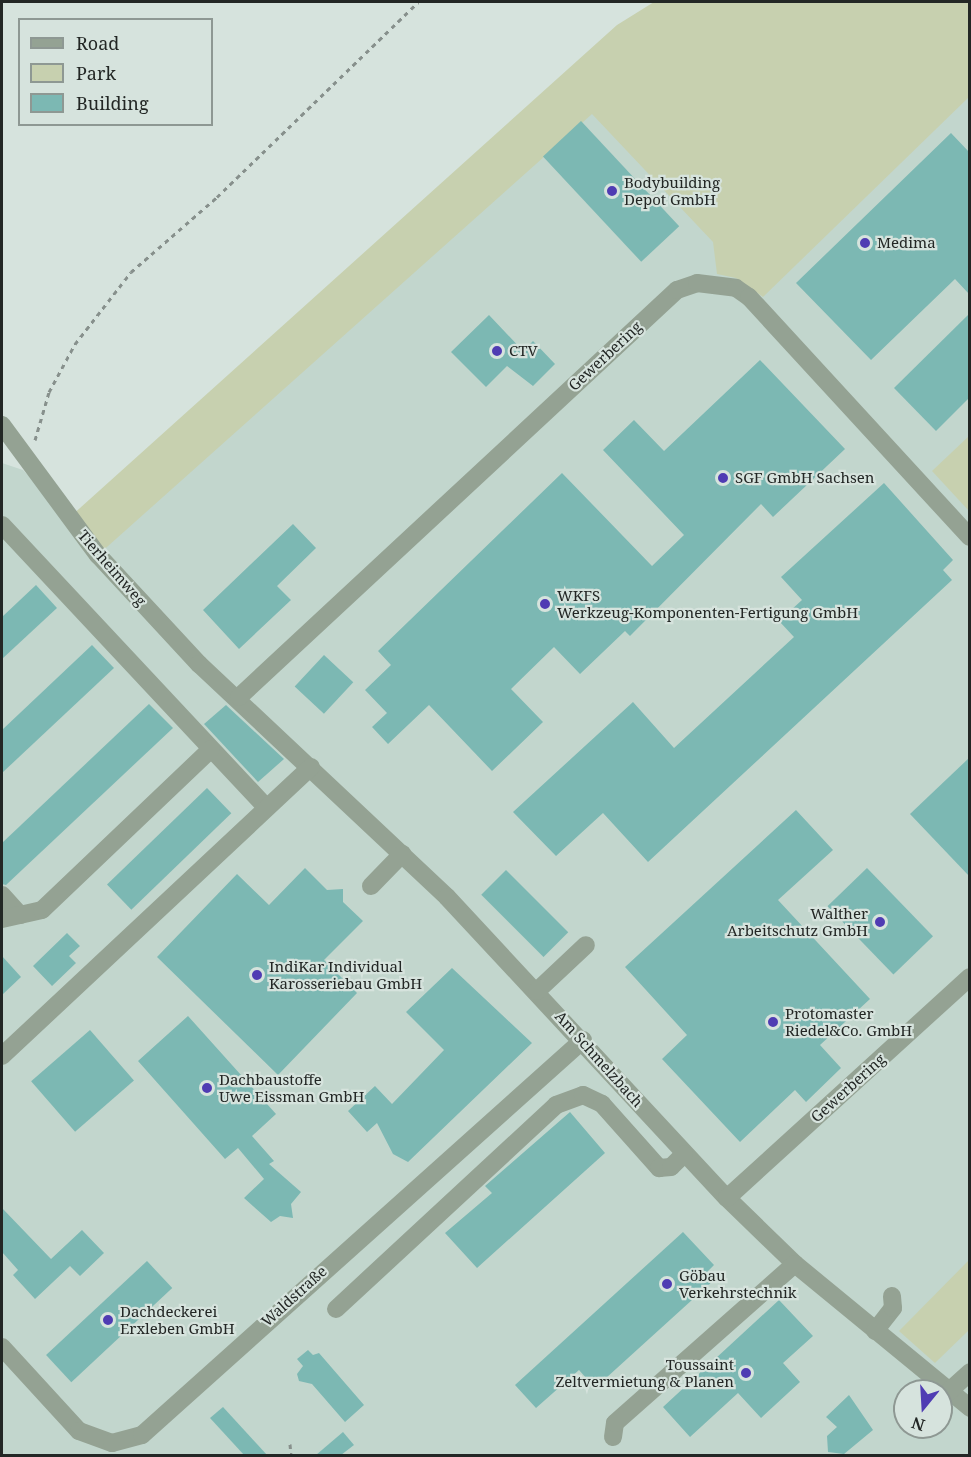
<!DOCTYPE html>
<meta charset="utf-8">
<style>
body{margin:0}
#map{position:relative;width:971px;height:1457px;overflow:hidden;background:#d6e3dd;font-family:"Noto Serif",serif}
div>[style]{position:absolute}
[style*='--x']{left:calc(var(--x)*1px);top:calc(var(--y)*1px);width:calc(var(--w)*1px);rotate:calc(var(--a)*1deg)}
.built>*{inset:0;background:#c2d6cd}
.green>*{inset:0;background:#c7d0af}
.building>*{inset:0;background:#7cb8b3;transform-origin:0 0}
.path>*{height:3px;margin-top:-1.5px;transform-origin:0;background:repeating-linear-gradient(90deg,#87908c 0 4.5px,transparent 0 9px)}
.minor>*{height:18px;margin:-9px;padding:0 9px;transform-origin:9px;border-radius:9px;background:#94a293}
.dots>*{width:16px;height:16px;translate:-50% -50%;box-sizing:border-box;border:3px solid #d6e3dd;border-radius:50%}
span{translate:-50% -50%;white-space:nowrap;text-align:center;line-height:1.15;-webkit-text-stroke:4.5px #d6e3dd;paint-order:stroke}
.poi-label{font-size:15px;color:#232725}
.left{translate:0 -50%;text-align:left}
.right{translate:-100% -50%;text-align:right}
.street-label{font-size:15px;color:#232725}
.frame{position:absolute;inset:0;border:3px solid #232725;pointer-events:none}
.legend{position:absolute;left:18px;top:18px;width:195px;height:108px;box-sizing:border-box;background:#d6e3dd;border:2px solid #8e9893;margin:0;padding:8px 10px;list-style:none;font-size:18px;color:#232725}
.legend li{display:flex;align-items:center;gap:12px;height:30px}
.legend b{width:30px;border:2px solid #8e9893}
.north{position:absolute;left:893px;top:1379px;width:60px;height:60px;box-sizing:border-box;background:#d6e3dd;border:2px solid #8e9893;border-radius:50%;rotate:198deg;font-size:16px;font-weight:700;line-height:24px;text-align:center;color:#232725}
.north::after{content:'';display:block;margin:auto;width:21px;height:27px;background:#4f3cb3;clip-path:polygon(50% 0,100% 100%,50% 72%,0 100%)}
</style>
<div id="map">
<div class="built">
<div style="clip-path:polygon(evenodd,687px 29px,969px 92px,969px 1455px,2px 1456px,2px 463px,23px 470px,70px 517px,687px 29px,905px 1391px,941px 1391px,941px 1427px,905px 1427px,905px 1391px)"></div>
</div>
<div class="green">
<div style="clip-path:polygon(654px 2px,969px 2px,969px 97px,763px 297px,736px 278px,717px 274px,713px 242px,592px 114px,98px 555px,70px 517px,617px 25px)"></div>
<div style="clip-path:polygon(969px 436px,969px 511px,932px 471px)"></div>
<div style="clip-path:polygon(969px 1260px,969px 1330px,935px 1363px,899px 1331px)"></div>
</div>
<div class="building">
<div style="left:581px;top:121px;width:144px;height:52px;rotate:47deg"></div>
<div style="clip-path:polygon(951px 133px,969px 152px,969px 294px,955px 279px,871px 360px,796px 283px)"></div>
<div style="clip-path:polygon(969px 314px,969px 398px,936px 431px,894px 388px)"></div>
<div style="clip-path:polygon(489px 315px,523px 351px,533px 341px,555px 364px,533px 386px,507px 366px,486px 387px,451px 352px)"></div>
<div style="clip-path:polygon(760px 360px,845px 449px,773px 517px,761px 504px,630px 636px,625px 631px,580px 674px,554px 647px,511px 689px,543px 722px,492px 771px,429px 705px,388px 744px,372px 727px,387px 713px,365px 690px,391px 665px,378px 651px,562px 473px,652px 566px,684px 535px,603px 450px,634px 420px,664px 451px)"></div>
<div style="clip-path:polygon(884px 483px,953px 560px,943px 570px,952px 580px,648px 862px,603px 813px,556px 856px,513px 812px,633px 702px,674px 748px,794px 637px,779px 621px,802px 600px,781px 577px)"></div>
<div style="clip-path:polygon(293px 524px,316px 548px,277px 586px,291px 600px,239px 649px,203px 610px)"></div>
<div style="clip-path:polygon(36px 585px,57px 608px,2px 659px,2px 617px)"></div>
<div style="clip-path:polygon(92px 645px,114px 668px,2px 773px,2px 730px)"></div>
<div style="left:324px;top:655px;width:40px;height:43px;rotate:43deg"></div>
<div style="clip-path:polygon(149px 704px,173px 728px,6px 885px,2px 884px,2px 843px)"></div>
<div style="clip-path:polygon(226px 705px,284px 759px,258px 782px,204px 724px)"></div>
<div style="clip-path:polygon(969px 758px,969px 876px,910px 814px)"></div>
<div style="left:207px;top:788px;width:35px;height:139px;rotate:46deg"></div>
<div style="clip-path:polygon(796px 810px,833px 850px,778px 900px,870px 999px,820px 1045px,841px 1068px,806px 1102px,795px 1090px,740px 1142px,662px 1059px,687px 1035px,625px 967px)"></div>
<div style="clip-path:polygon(305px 868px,327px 890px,343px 889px,343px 902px,363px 921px,324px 960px,357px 993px,278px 1075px,157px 957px,237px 874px,269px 905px)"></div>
<div style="left:867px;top:868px;width:95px;height:55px;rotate:46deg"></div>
<div style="left:506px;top:870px;width:88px;height:35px;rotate:45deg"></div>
<div style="clip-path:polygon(67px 933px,80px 946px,69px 956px,76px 963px,52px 986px,33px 966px)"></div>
<div style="clip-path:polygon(2px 956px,21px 977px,2px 995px)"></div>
<div style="clip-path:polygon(452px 968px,532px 1043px,408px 1162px,393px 1154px,377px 1123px,367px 1132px,348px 1111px,375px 1086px,392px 1104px,444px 1050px,406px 1012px)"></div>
<div style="clip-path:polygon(188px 1016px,276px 1114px,252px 1136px,274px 1161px,269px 1164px,301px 1192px,291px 1204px,293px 1218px,280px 1216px,271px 1222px,244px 1198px,264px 1179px,238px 1148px,225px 1159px,138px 1061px)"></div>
<div style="left:90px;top:1030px;width:67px;height:78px;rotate:49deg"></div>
<div style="clip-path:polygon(570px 1112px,605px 1153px,477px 1268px,445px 1233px,492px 1193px,485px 1186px)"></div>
<div style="clip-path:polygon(2px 1208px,51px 1259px,82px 1230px,104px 1253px,80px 1276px,70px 1266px,35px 1299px,13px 1275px,18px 1270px,2px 1252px)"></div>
<div style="clip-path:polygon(683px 1232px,714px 1265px,707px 1272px,714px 1280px,595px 1388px,579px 1370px,536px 1408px,515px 1385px)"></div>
<div style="left:147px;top:1261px;width:37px;height:138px;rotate:47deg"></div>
<div style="clip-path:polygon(779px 1300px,813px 1336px,783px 1363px,800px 1382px,761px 1418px,738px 1393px,690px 1437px,663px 1407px)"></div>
<div style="clip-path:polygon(308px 1350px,313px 1355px,319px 1353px,364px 1405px,345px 1422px,312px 1384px,299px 1381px,297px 1374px,303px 1366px,297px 1359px)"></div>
<div style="clip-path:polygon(849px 1395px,873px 1430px,844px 1454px,828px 1452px,827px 1436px,837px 1427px,826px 1417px)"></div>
<div style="clip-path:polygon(223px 1407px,267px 1455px,244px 1455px,210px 1418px)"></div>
<div style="clip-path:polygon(343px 1432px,354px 1445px,341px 1455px,316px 1455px)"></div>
</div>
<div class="path">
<div style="--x:35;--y:440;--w:50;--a:-73.7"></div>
<div style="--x:49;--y:392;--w:55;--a:-61.6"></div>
<div style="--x:75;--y:344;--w:91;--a:-52.1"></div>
<div style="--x:131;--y:272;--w:114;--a:-41.1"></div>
<div style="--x:217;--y:197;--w:280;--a:-44.1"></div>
<div style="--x:290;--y:1444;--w:12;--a:85"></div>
</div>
<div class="minor">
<div style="--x:2;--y:425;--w:162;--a:53.6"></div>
<div style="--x:98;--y:555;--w:149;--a:47.2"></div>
<div style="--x:199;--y:664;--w:340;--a:43.2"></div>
<div style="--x:447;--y:897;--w:411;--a:47.1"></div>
<div style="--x:727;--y:1198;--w:95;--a:44.1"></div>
<div style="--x:795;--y:1264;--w:227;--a:39.4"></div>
<div style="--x:2;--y:525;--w:386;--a:46.9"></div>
<div style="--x:239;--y:697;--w:598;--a:-42.9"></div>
<div style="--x:677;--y:290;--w:21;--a:-19"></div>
<div style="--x:697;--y:283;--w:39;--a:7"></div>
<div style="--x:736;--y:288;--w:16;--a:35"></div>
<div style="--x:749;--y:297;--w:326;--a:47.4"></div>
<div style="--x:371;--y:886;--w:45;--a:-45.9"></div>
<div style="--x:2;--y:895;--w:27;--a:48"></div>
<div style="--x:2;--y:919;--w:41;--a:-12.7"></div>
<div style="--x:42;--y:910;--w:233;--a:-43.6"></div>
<div style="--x:537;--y:991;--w:67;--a:-43.2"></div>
<div style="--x:2;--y:1056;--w:423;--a:-43.1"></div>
<div style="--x:727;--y:1198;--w:328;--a:-42.3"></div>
<div style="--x:336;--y:1309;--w:300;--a:-42.8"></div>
<div style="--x:556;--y:1105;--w:29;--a:-20"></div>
<div style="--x:583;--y:1095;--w:21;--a:25"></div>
<div style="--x:602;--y:1104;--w:86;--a:48.3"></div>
<div style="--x:659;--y:1168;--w:12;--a:-5"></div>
<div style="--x:671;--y:1167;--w:18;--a:-45"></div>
<div style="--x:875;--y:1331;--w:29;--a:-52"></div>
<div style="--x:893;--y:1308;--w:12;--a:-95"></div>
<div style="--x:2;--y:1347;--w:114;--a:47.5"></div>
<div style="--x:79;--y:1431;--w:35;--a:20"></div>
<div style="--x:112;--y:1443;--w:31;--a:-15"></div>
<div style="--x:142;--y:1435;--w:592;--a:-41.85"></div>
<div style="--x:947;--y:1393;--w:31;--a:-42"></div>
<div style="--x:613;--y:1437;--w:14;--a:-82"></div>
<div style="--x:615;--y:1423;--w:240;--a:-41.5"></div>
</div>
<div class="dots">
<div style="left:612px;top:191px;background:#4f3cb3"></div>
<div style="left:865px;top:243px;background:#4f3cb3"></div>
<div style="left:497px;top:351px;background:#4f3cb3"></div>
<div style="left:723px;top:478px;background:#4f3cb3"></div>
<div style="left:545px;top:604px;background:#4f3cb3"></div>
<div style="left:880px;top:922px;background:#4f3cb3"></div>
<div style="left:257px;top:975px;background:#4f3cb3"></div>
<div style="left:773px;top:1022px;background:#4f3cb3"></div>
<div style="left:207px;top:1088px;background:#4f3cb3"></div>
<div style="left:667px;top:1284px;background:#4f3cb3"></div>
<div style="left:108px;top:1320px;background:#4f3cb3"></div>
<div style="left:746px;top:1373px;background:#4f3cb3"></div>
</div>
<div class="poi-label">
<span class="left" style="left:624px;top:191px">Bodybuilding<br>Depot GmbH</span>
<span class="left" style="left:877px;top:243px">Medima</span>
<span class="left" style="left:509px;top:351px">CTV</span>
<span class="left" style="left:735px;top:478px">SGF GmbH Sachsen</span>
<span class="left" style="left:557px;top:604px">WKFS<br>Werkzeug-Komponenten-Fertigung GmbH</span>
<span class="right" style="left:868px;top:922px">Walther<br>Arbeitschutz GmbH</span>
<span class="left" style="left:269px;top:975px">IndiKar Individual<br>Karosseriebau GmbH</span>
<span class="left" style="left:785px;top:1022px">Protomaster<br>Riedel&amp;Co. GmbH</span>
<span class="left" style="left:219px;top:1088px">Dachbaustoffe<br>Uwe Eissman GmbH</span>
<span class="left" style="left:679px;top:1284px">Göbau<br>Verkehrstechnik</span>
<span class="left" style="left:120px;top:1320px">Dachdeckerei<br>Erxleben GmbH</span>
<span class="right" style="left:734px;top:1373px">Toussaint<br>Zeltvermietung &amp; Planen</span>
</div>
<div class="street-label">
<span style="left:605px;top:356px;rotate:-43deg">Gewerbering</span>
<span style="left:112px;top:568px;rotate:49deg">Tierheimweg</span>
<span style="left:599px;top:1059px;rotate:48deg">Am Schmelzbach</span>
<span style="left:848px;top:1088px;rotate:-42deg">Gewerbering</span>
<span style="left:294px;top:1296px;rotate:-42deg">Waldstraße</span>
</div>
<div class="frame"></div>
<ul class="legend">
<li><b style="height:8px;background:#94a293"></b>Road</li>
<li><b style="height:16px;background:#c7d0af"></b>Park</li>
<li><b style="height:16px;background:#7cb8b3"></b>Building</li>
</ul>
<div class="north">N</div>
</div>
